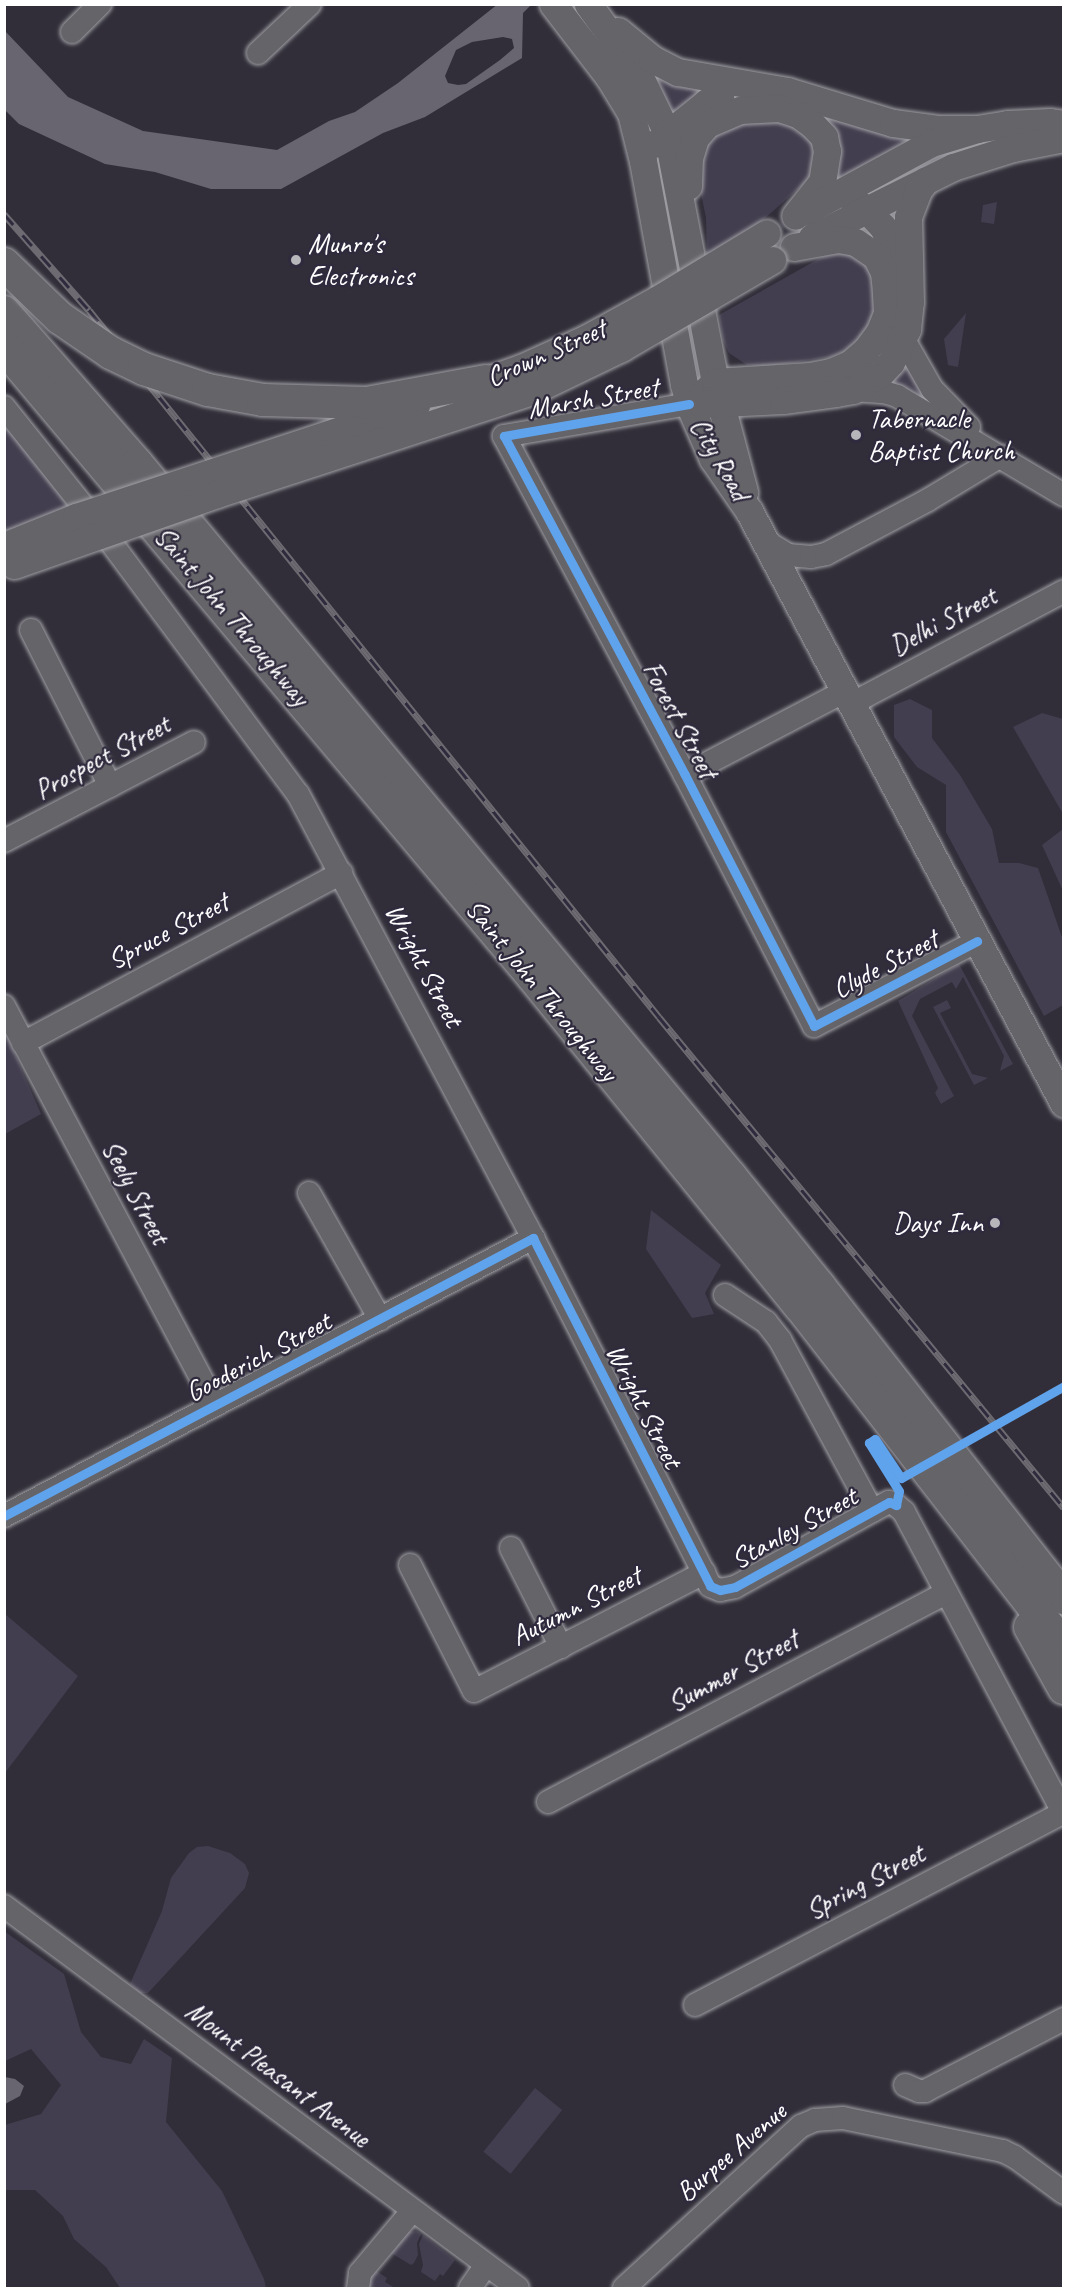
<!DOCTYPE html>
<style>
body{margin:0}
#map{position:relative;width:1068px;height:2293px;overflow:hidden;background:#312e39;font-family:Caveat,sans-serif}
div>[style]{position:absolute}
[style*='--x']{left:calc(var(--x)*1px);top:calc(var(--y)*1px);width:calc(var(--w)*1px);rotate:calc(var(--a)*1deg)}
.green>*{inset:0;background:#433e4f;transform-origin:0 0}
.water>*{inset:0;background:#686571}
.roads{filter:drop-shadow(0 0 2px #a2a1a6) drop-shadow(0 0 2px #a2a1a6)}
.minor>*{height:22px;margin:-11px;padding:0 11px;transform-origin:11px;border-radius:11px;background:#656469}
.major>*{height:27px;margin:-13.5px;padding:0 13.5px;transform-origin:13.5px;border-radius:13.5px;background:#656469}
.highway>*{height:32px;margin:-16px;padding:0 16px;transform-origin:16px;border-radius:16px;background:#656469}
.rail>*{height:7px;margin-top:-3.5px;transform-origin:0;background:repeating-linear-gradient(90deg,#2f2a3d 0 14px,#6d6b71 0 28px);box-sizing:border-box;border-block:2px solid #6d6b71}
.bridges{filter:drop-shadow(0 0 2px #a2a1a6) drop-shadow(0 0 2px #a2a1a6)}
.major-bridge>*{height:27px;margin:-13.5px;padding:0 13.5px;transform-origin:13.5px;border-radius:13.5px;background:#656469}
.highway-bridge>*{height:32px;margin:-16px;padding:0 16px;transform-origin:16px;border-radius:16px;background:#656469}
.cycleway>*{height:9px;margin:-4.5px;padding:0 4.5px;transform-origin:4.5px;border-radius:4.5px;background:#60a3ed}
.dots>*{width:16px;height:16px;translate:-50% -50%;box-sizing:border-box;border:3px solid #2f2a3d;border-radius:50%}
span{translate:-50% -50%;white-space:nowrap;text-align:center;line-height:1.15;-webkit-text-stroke:4.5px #2f2a3d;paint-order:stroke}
.poi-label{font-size:28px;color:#fff}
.left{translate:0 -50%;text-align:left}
.right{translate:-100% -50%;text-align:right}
.street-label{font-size:28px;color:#fff}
.frame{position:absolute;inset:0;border:6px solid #fff;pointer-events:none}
</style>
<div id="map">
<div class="green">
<div style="clip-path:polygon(655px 74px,713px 87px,673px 114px)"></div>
<div style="clip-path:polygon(806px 103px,917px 135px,835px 182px)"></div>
<div style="clip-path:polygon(772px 120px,795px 126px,814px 143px,814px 168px,807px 181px,764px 219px,707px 256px,706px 218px,699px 183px,702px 151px,711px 136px,733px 123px)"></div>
<div style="clip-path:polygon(1014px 132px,869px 196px,861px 190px,912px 162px)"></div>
<div style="clip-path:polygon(997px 202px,994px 224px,981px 222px,983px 205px)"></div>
<div style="clip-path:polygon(845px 251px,870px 267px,875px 314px,859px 340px,845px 351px,830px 357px,769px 366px,747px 365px,729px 353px,723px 340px,719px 315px,822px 257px)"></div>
<div style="clip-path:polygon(966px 313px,958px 367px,948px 365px,944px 339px)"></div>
<div style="clip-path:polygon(906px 360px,952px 416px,882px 381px)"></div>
<div style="clip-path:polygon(6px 425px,69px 507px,5px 534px,4px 426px)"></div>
<div style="clip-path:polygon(910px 699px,932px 710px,932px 738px,960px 775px,992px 829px,999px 863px,1019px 863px,1038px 868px,1064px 943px,1063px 1005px,1044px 1016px,946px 832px,946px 785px,917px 767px,894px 737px,894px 705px)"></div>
<div style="clip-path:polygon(1042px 713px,1063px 719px,1063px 814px,1013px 727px)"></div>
<div style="clip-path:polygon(1063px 829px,1063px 891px,1042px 845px)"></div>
<div style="clip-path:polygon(959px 964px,1013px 1064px,1000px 1071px,1004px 1056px,963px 977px,956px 989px,952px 982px,920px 999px,912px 1016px,954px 1096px,941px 1104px,935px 1093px,938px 1088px,898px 1001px)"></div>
<div style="clip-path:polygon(947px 1000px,951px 1008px,940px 1013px,972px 1074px,988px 1078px,974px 1085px,933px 1007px)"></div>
<div style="clip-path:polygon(4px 1029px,41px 1114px,5px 1134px,4px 1134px)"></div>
<div style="clip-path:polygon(651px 1210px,721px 1265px,705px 1293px,714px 1314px,692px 1318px,646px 1249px)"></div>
<div style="clip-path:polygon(5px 1614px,78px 1676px,5px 1773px)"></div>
<div style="clip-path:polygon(208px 1846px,230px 1853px,245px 1864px,249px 1873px,245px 1888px,148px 1993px,140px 1993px,130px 1984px,162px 1911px,171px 1878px,189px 1853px,197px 1847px)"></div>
<div style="clip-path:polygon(4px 1931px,64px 1974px,81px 2032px,101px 2057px,131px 2064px,144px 2039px,172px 2058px,166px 2122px,222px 2191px,264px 2279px,266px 2288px,120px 2288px,106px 2267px,74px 2239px,63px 2216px,35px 2190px,5px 2190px,5px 2125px,41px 2114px,61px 2085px,31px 2049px,5px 2061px)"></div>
<div style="left:535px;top:2088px;width:35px;height:82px;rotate:39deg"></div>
<div style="clip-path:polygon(417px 2231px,421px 2234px,417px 2243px,418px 2255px,414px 2263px,411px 2265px,391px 2253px,376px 2271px,387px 2278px,385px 2282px,395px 2288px,365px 2288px,363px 2281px,407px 2232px)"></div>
<div style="clip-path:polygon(423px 2235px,455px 2260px,443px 2276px,440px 2274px,435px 2281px,421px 2272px,423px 2265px,419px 2244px)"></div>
</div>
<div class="water">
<div style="clip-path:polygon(evenodd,498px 4px,531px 5px,523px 13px,522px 58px,425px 117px,383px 133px,281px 189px,211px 189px,155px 172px,105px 164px,19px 124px,5px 110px,5px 31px,68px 97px,143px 131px,277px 150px,329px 121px,355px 112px,398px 83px,498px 4px,503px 37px,512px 39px,514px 48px,500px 60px,466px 84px,458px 85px,448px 83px,445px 76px,456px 50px,472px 42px,503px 37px)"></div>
<div style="clip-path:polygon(5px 2077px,15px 2079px,24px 2086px,20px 2096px,5px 2104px)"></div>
</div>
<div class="roads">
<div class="minor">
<div style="--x:72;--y:32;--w:40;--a:-45"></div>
<div style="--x:258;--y:53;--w:71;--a:-43.3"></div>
<div style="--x:903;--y:338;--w:59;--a:60.4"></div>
<div style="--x:932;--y:389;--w:53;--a:45.8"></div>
<div style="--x:853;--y:390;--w:31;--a:4"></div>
<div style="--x:884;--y:392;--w:14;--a:17"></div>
<div style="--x:897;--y:396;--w:194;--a:30.7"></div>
<div style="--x:689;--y:404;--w:188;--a:170.2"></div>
<div style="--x:504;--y:436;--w:384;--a:61.9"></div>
<div style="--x:685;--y:775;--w:282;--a:62.8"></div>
<div style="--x:814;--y:1026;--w:184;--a:-27.5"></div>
<div style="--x:4;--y:407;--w:146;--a:51.4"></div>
<div style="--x:95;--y:521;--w:340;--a:53.4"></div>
<div style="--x:298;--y:794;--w:502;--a:62.11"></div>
<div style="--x:533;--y:1238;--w:390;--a:63"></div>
<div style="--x:710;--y:1586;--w:11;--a:22"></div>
<div style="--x:720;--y:1590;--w:15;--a:-11"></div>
<div style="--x:735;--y:1587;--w:157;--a:-29"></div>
<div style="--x:872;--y:1511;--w:19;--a:-28"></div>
<div style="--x:889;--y:1502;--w:8;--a:23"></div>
<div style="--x:896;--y:1505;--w:11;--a:41"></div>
<div style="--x:904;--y:1512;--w:342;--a:62.1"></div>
<div style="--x:765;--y:541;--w:27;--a:31"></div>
<div style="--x:788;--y:555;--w:23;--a:5"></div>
<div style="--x:811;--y:557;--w:15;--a:-11"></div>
<div style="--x:826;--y:554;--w:115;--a:-27.9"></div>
<div style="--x:928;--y:500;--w:85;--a:-31.1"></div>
<div style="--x:31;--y:630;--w:175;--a:63.1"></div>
<div style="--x:851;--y:704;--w:241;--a:-27.9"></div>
<div style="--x:685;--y:775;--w:178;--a:-27.7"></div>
<div style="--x:4;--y:841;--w:214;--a:-27.5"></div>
<div style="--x:4;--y:1006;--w:451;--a:62.1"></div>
<div style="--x:23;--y:1043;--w:361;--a:-28.1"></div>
<div style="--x:309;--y:1193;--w:145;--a:60.6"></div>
<div style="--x:725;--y:1295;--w:49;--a:33.4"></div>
<div style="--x:766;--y:1322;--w:23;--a:52"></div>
<div style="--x:780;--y:1340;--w:194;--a:61.7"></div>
<div style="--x:4;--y:1516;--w:598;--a:-27.72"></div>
<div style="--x:511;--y:1548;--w:111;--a:63.2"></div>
<div style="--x:410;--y:1565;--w:141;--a:63.1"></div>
<div style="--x:474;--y:1691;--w:259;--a:-27.2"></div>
<div style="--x:548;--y:1802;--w:450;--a:-27.7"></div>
<div style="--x:4;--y:1906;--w:640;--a:36.62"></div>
<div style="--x:695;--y:2005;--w:415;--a:-27.6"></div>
<div style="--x:905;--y:2085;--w:15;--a:23"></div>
<div style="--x:919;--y:2091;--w:6;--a:0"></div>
<div style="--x:925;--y:2091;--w:157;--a:-27.4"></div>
<div style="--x:358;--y:2288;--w:15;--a:-82"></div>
<div style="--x:360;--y:2273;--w:81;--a:-50"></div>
<div style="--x:470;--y:2288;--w:28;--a:-55"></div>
<div style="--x:624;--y:2288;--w:240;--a:-42.5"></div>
<div style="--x:801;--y:2126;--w:15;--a:-23"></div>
<div style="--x:815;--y:2120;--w:28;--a:-4"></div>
<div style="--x:843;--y:2118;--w:163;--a:11.7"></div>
<div style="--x:1003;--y:2151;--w:13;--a:27"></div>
<div style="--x:1015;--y:2157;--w:61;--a:36.3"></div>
</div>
<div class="major">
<div style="--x:553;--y:4;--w:92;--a:52.5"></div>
<div style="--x:609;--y:77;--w:42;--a:58.6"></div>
<div style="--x:631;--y:113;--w:49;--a:76"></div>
<div style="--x:643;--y:161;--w:227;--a:79.6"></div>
<div style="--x:684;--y:384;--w:21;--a:76"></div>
<div style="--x:689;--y:404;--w:60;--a:66.4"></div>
<div style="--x:713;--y:459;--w:63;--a:55.3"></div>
<div style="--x:749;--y:511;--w:671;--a:62.02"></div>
<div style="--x:588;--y:4;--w:87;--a:54.3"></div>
<div style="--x:639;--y:75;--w:64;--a:64.2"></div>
<div style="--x:667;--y:133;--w:254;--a:79.1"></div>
<div style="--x:715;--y:382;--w:114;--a:75.2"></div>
<div style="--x:618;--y:31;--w:44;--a:39.5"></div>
<div style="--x:652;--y:59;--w:29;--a:27"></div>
<div style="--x:678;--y:72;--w:111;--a:9.9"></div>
<div style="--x:787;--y:91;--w:111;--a:16.8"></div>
<div style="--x:893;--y:123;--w:45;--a:7.6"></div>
<div style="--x:938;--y:129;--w:39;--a:0"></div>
<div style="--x:655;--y:144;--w:67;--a:-38.9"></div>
<div style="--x:707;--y:102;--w:15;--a:-28"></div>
<div style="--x:688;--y:186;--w:28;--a:-88"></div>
<div style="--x:689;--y:158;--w:21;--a:-73"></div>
<div style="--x:695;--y:138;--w:18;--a:-49"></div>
<div style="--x:707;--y:124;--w:36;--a:-23"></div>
<div style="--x:740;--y:110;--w:39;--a:-3"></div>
<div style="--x:779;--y:108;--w:20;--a:18"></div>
<div style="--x:798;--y:114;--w:17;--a:36"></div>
<div style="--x:812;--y:124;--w:18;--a:47"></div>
<div style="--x:824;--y:137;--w:14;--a:78"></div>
<div style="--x:827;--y:151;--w:31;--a:99"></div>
<div style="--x:822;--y:182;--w:43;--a:128.5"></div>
<div style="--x:853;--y:200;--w:16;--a:35"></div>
<div style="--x:866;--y:209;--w:25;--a:47"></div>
<div style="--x:883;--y:227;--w:47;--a:65.1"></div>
<div style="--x:804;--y:212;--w:145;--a:-28.5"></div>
<div style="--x:931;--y:143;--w:48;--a:-16.9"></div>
<div style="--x:977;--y:129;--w:31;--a:-9"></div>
<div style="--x:1008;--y:124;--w:42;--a:-2.7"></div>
<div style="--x:1050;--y:122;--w:14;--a:8"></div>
<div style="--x:812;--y:237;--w:157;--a:-26.4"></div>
<div style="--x:953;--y:167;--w:63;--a:-17.6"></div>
<div style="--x:1013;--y:148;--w:52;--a:-11.1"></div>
<div style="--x:702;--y:394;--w:18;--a:-43"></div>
<div style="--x:715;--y:382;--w:95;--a:-3.6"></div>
<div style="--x:810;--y:376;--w:21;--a:-11"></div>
<div style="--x:831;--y:372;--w:21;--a:-23"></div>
<div style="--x:850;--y:364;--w:21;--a:-41"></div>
<div style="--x:866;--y:350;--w:21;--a:-53"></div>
<div style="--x:879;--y:333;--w:22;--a:-68"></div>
<div style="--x:887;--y:313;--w:22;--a:-93"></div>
<div style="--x:886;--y:291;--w:19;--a:-96"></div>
<div style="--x:884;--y:272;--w:18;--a:-117"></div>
<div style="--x:876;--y:256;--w:25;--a:-146"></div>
<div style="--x:855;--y:242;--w:17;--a:-170"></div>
<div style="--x:838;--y:239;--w:45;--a:169.7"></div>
<div style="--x:702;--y:404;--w:81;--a:-2.8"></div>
<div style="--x:783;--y:400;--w:53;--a:-7.5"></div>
<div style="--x:836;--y:393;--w:17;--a:-10"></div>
<div style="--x:853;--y:390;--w:31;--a:-31"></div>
<div style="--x:880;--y:374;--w:16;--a:-47"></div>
<div style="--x:891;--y:362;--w:37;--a:-64"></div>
<div style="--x:907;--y:329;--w:27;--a:-84"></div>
<div style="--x:910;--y:302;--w:85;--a:-91.3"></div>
<div style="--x:908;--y:217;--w:30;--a:-69"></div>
<div style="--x:919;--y:189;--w:11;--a:-52"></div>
</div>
<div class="highway">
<div style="--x:4;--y:312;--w:202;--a:48.8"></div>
<div style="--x:137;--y:464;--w:928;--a:50.2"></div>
<div style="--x:731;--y:1177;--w:140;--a:51.1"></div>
<div style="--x:819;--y:1286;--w:397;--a:51.9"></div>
<div style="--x:4;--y:347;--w:824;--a:49.97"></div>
<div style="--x:534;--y:978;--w:422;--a:51"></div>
<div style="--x:800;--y:1306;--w:430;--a:52.2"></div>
<div style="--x:1030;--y:1627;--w:70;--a:60.9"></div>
</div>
</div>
<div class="rail">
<div style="--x:4;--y:214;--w:128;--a:48.5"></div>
<div style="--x:89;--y:310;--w:908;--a:51.12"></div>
<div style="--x:659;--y:1017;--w:636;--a:50.48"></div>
</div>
<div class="bridges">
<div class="major-bridge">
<div style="--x:467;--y:387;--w:57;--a:-19.4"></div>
<div style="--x:521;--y:368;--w:72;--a:-24.4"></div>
<div style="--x:587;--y:338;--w:81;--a:-28.8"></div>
<div style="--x:658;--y:299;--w:127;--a:-31.2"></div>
<div style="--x:4;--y:546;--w:78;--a:-21.9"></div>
<div style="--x:76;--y:517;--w:358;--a:-18.2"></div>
<div style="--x:14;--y:565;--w:215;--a:-19.3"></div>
<div style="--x:217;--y:494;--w:331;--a:-18.1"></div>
<div style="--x:532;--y:391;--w:99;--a:-25.8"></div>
<div style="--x:621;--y:348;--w:175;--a:-30.2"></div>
</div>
<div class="highway-bridge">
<div style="--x:4;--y:264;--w:78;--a:44"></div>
<div style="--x:60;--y:318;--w:62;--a:34.5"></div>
<div style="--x:111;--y:353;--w:37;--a:26"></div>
<div style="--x:144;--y:369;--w:67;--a:18.2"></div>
<div style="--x:208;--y:390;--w:56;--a:10.3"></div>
<div style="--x:263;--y:400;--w:104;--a:1.7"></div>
<div style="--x:367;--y:403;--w:121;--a:-10.5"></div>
</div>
</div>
<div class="cycleway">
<div style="--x:689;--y:404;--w:188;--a:170.2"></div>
<div style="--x:504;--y:436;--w:384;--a:61.9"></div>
<div style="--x:685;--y:775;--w:282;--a:62.8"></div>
<div style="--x:814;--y:1026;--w:184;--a:-27.5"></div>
<div style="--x:4;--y:1516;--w:598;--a:-27.72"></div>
<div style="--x:533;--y:1238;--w:390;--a:63"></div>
<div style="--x:710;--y:1586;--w:11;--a:22"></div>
<div style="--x:720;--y:1590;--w:15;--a:-11"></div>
<div style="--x:735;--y:1587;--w:176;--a:-28.9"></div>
<div style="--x:889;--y:1502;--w:8;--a:23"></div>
<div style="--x:896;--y:1505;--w:14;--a:-78"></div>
<div style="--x:899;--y:1491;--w:57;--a:-122"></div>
<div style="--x:869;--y:1443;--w:7;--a:-34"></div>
<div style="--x:875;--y:1439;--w:47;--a:56.3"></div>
<div style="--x:901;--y:1478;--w:187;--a:-29.4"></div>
</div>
<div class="dots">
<div style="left:296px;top:260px;background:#b7b6ba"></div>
<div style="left:856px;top:435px;background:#b7b6ba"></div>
<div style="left:995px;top:1223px;background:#b7b6ba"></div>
</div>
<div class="poi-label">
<span class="left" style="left:308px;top:260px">Munro's<br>Electronics</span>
<span class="left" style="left:868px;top:435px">Tabernacle<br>Baptist Church</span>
<span class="right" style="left:983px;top:1223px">Days Inn</span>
</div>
<div class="street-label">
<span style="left:546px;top:353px;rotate:-24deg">Crown Street</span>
<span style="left:593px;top:398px;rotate:-10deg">Marsh Street</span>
<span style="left:720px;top:459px;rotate:60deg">City Road</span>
<span style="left:232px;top:616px;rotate:50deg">Saint John Throughway</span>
<span style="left:943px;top:621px;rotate:-28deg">Delhi Street</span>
<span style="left:680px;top:720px;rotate:62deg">Forest Street</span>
<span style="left:102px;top:757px;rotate:-28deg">Prospect Street</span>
<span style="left:168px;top:931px;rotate:-28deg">Spruce Street</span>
<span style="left:885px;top:964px;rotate:-28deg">Clyde Street</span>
<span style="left:424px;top:965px;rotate:62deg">Wright Street</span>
<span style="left:542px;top:990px;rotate:51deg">Saint John Throughway</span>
<span style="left:136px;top:1192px;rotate:62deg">Seely Street</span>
<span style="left:258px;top:1357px;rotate:-28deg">Gooderich Street</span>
<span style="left:644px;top:1406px;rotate:63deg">Wright Street</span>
<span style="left:794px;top:1528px;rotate:-29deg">Stanley Street</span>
<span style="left:576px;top:1606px;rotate:-27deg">Autumn Street</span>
<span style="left:733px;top:1671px;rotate:-28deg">Summer Street</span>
<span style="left:865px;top:1882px;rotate:-28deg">Spring Street</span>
<span style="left:278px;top:2074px;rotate:37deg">Mount Pleasant Avenue</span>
<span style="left:731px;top:2152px;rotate:-41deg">Burpee Avenue</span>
</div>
<div class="frame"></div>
</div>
